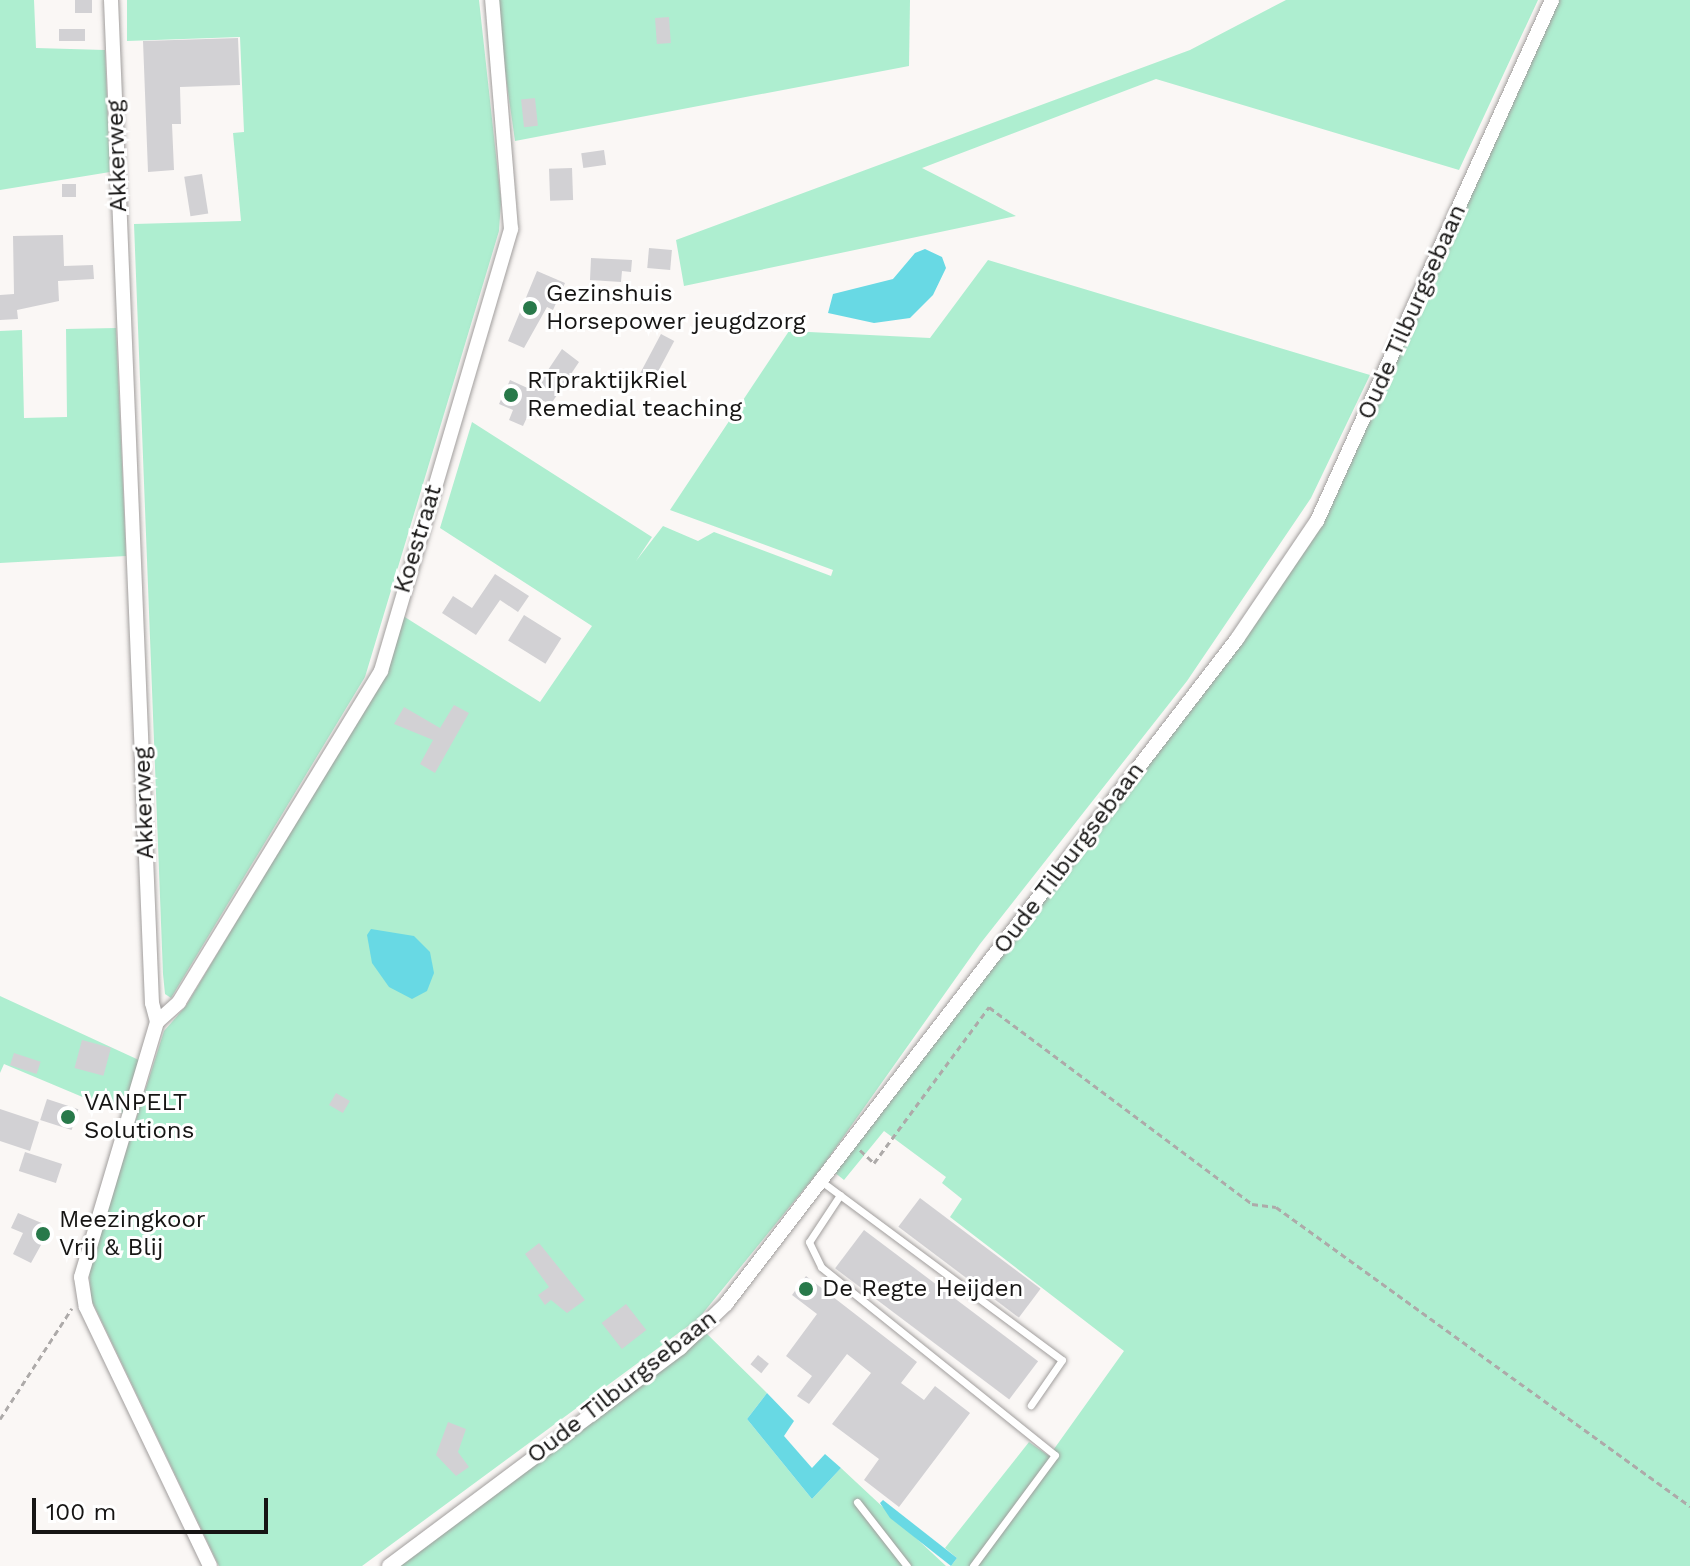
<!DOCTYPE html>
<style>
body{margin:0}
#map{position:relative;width:1690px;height:1566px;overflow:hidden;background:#faf7f5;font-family:"Work Sans",sans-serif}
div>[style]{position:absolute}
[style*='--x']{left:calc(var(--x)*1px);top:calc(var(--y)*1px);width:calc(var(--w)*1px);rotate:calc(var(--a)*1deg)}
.green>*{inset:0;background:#aeeed0}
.water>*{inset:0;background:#68d9e4}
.building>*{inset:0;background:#d2d1d4;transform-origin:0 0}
.path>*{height:3px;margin-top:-1.5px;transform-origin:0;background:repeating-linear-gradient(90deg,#adaaa9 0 6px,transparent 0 10px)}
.roads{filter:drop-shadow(0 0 2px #a19e9d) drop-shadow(0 0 2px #a19e9d)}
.service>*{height:7px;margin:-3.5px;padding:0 3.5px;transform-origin:3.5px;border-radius:3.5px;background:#fff}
.minor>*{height:14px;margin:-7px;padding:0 7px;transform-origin:7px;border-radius:7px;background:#fff}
.dots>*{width:22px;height:22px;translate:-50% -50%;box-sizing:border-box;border:4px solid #fff;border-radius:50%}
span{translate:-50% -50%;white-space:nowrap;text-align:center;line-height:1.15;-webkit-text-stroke:6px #fff;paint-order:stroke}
.street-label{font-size:24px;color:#161514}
.poi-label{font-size:24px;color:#161514}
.left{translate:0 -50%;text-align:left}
.scale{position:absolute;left:32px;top:1498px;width:236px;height:36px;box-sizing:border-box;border:4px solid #161514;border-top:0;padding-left:10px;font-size:24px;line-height:28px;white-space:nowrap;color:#161514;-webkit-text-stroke:6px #fff;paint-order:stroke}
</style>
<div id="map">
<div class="green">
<div style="clip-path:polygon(0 0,34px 0,36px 48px,105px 50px,110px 172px,0 190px)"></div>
<div style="clip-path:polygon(127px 0,479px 0,501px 201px,499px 231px,365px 677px,171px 998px,165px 994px,163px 974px,134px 224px,241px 221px,233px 133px,244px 132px,240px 37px,127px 41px)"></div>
<div style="clip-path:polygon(495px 0,910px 0,909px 66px,515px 141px)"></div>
<div style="clip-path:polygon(1286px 0,1538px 0,1459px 170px,1156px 79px,922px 168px,1016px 216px,684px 286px,676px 240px,1190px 50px)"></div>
<div style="clip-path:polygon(1558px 0,1690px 0,1690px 1566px,951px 1566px,957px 1558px,945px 1548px,1029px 1442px,1049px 1456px,1124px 1351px,950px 1217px,962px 1199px,942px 1183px,946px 1177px,884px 1131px,844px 1180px,834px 1172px,1307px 547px)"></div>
<div style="clip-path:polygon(988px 260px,1370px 375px,1311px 498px,1187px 681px,980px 944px,822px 1167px,699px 1318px,362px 1566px,219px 1566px,91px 1299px,89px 1268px,164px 1031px,186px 1006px,379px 683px,400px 614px,540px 702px,592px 626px,440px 528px,472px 422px,652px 537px,636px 561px,663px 526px,698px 541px,714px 532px,831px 576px,833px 570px,670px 510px,789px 331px,930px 338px)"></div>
<div style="clip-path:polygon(116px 328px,126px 556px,0 563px,0 331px,22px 330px,24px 418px,67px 417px,66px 329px)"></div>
<div style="clip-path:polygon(0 996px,141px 1061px,123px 1114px,4px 1064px,0 1073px)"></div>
<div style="clip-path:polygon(704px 1331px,767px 1393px,747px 1419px,812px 1499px,841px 1468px,946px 1566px,394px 1566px)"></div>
</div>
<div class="water">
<div style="clip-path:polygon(925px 249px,942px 257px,946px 268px,933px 295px,910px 318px,874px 323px,828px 313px,833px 294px,893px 279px,915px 253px)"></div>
<div style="clip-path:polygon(371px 929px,414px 936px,430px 952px,434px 973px,427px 991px,412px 999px,389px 987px,372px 963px,367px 935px)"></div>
<div style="clip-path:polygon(767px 1393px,794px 1421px,784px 1436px,812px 1468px,825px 1454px,841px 1468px,812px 1499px,747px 1419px)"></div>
<div style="clip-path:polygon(883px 1500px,957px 1558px,951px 1566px,890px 1518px,880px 1503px)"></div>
</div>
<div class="building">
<div style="left:75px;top:0;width:17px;height:13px"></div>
<div style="left:669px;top:17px;width:26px;height:14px;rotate:86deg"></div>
<div style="left:59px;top:29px;width:26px;height:12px"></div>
<div style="clip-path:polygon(238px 38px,240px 85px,180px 87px,181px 124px,172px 124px,174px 170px,148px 172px,143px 41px)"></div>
<div style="left:535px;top:98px;width:28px;height:14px;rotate:84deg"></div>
<div style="left:604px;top:150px;width:15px;height:23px;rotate:82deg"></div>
<div style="left:572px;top:168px;width:32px;height:23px;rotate:88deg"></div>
<div style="left:202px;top:174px;width:40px;height:18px;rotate:81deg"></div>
<div style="left:62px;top:184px;width:14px;height:13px"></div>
<div style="clip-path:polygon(63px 235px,64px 266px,93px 265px,94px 279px,58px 281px,59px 301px,17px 310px,18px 319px,0 320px,0 295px,14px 294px,13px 236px)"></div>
<div style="left:649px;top:248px;width:23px;height:20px;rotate:5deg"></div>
<div style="clip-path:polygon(591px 258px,632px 260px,631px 272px,622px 271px,621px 282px,590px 280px)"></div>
<div style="clip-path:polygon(537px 271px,565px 283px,553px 310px,547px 307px,524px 348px,508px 341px)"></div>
<div style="left:661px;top:334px;width:15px;height:47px;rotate:28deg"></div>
<div style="clip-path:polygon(562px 349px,579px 362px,551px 404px,536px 398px,523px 426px,509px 420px,513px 410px,499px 404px,510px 380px,534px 391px)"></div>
<div style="clip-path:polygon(495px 574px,529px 596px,518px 612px,500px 600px,476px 635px,442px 613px,453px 596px,472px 608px)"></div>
<div style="left:524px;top:615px;width:44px;height:30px;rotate:32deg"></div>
<div style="clip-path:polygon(454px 705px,469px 713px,435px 773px,420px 764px,433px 740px,394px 724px,404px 707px,440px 728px)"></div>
<div style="left:82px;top:1040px;width:30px;height:29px;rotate:15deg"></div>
<div style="left:14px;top:1053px;width:28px;height:13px;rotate:18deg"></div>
<div style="left:336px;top:1093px;width:16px;height:14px;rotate:30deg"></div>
<div style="left:47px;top:1099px;width:33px;height:22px;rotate:18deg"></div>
<div style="clip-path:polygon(0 1109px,39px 1122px,30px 1151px,0 1141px)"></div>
<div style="left:25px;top:1152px;width:39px;height:20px;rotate:18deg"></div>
<div style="left:920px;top:1198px;width:151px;height:36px;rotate:37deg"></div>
<div style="clip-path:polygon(18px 1213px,51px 1227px,31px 1263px,13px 1254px,23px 1233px,11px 1228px)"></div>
<div style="left:864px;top:1230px;width:218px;height:48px;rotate:37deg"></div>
<div style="clip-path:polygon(539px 1243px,585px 1300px,567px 1313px,551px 1300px,545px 1305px,538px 1295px,549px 1287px,525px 1254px)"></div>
<div style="clip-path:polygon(806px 1276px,917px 1362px,901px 1383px,924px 1400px,935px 1386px,970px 1413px,899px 1507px,864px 1480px,879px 1459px,832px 1424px,871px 1373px,847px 1354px,809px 1404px,797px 1396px,812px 1376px,786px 1356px,817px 1314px,792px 1295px)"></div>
<div style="left:626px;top:1304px;width:33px;height:31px;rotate:52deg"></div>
<div style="left:758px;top:1355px;width:14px;height:12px;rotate:39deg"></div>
<div style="clip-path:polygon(448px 1422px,466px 1429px,458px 1452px,469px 1467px,456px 1476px,436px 1455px)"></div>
</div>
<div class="path">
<div style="--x:860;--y:1150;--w:19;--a:43"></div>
<div style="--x:874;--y:1163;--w:194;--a:-53.6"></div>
<div style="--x:989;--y:1007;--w:329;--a:36.8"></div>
<div style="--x:1252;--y:1204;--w:24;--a:7"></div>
<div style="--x:1276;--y:1207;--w:511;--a:35.84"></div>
<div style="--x:0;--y:1419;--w:132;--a:-57"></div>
</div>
<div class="roads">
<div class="service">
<div style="--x:821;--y:1181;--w:300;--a:36.6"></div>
<div style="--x:1062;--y:1360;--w:55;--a:124.6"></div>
<div style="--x:840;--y:1195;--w:56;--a:123.4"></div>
<div style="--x:809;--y:1242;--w:28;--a:64"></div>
<div style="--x:821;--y:1267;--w:300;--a:38.8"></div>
<div style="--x:1055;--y:1455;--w:138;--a:126.5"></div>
<div style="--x:857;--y:1502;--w:81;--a:52"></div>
</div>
<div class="minor">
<div style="--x:111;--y:0;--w:1004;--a:87.66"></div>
<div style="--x:152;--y:1003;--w:20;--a:75"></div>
<div style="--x:157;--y:1022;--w:266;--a:106.6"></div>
<div style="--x:81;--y:1277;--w:30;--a:81"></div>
<div style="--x:86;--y:1307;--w:287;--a:64.4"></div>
<div style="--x:157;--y:1022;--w:30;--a:-42"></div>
<div style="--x:179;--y:1002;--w:388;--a:-58.6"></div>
<div style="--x:381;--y:671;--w:461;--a:-73.6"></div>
<div style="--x:511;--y:229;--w:230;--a:-94.7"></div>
<div style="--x:389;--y:1566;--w:364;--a:-36.8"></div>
<div style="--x:680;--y:1348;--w:64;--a:-43.7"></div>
<div style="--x:726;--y:1304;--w:839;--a:-52.46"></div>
<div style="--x:1237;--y:639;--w:143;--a:-55.9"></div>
<div style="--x:1317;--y:521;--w:572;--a:-65.72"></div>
</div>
</div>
<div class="dots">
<div style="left:530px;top:308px;background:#28794a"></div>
<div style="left:511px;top:395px;background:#28794a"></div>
<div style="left:68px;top:1117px;background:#28794a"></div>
<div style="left:43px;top:1234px;background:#28794a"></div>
<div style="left:806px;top:1289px;background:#28794a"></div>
</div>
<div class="street-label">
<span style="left:117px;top:156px;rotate:-92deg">Akkerweg</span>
<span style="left:1412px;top:312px;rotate:-66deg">Oude Tilburgsebaan</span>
<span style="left:418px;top:539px;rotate:-73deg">Koestraat</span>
<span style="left:144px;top:803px;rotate:-92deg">Akkerweg</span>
<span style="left:1069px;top:858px;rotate:-53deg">Oude Tilburgsebaan</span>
<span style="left:622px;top:1387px;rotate:-38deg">Oude Tilburgsebaan</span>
</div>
<div class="poi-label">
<span class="left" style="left:546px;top:308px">Gezinshuis<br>Horsepower jeugdzorg</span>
<span class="left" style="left:527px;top:395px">RTpraktijkRiel<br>Remedial teaching</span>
<span class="left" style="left:84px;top:1117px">VANPELT<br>Solutions</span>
<span class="left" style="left:59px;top:1234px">Meezingkoor<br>Vrij &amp; Blij</span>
<span class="left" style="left:822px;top:1289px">De Regte Heijden</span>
</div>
<div class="scale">100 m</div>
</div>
